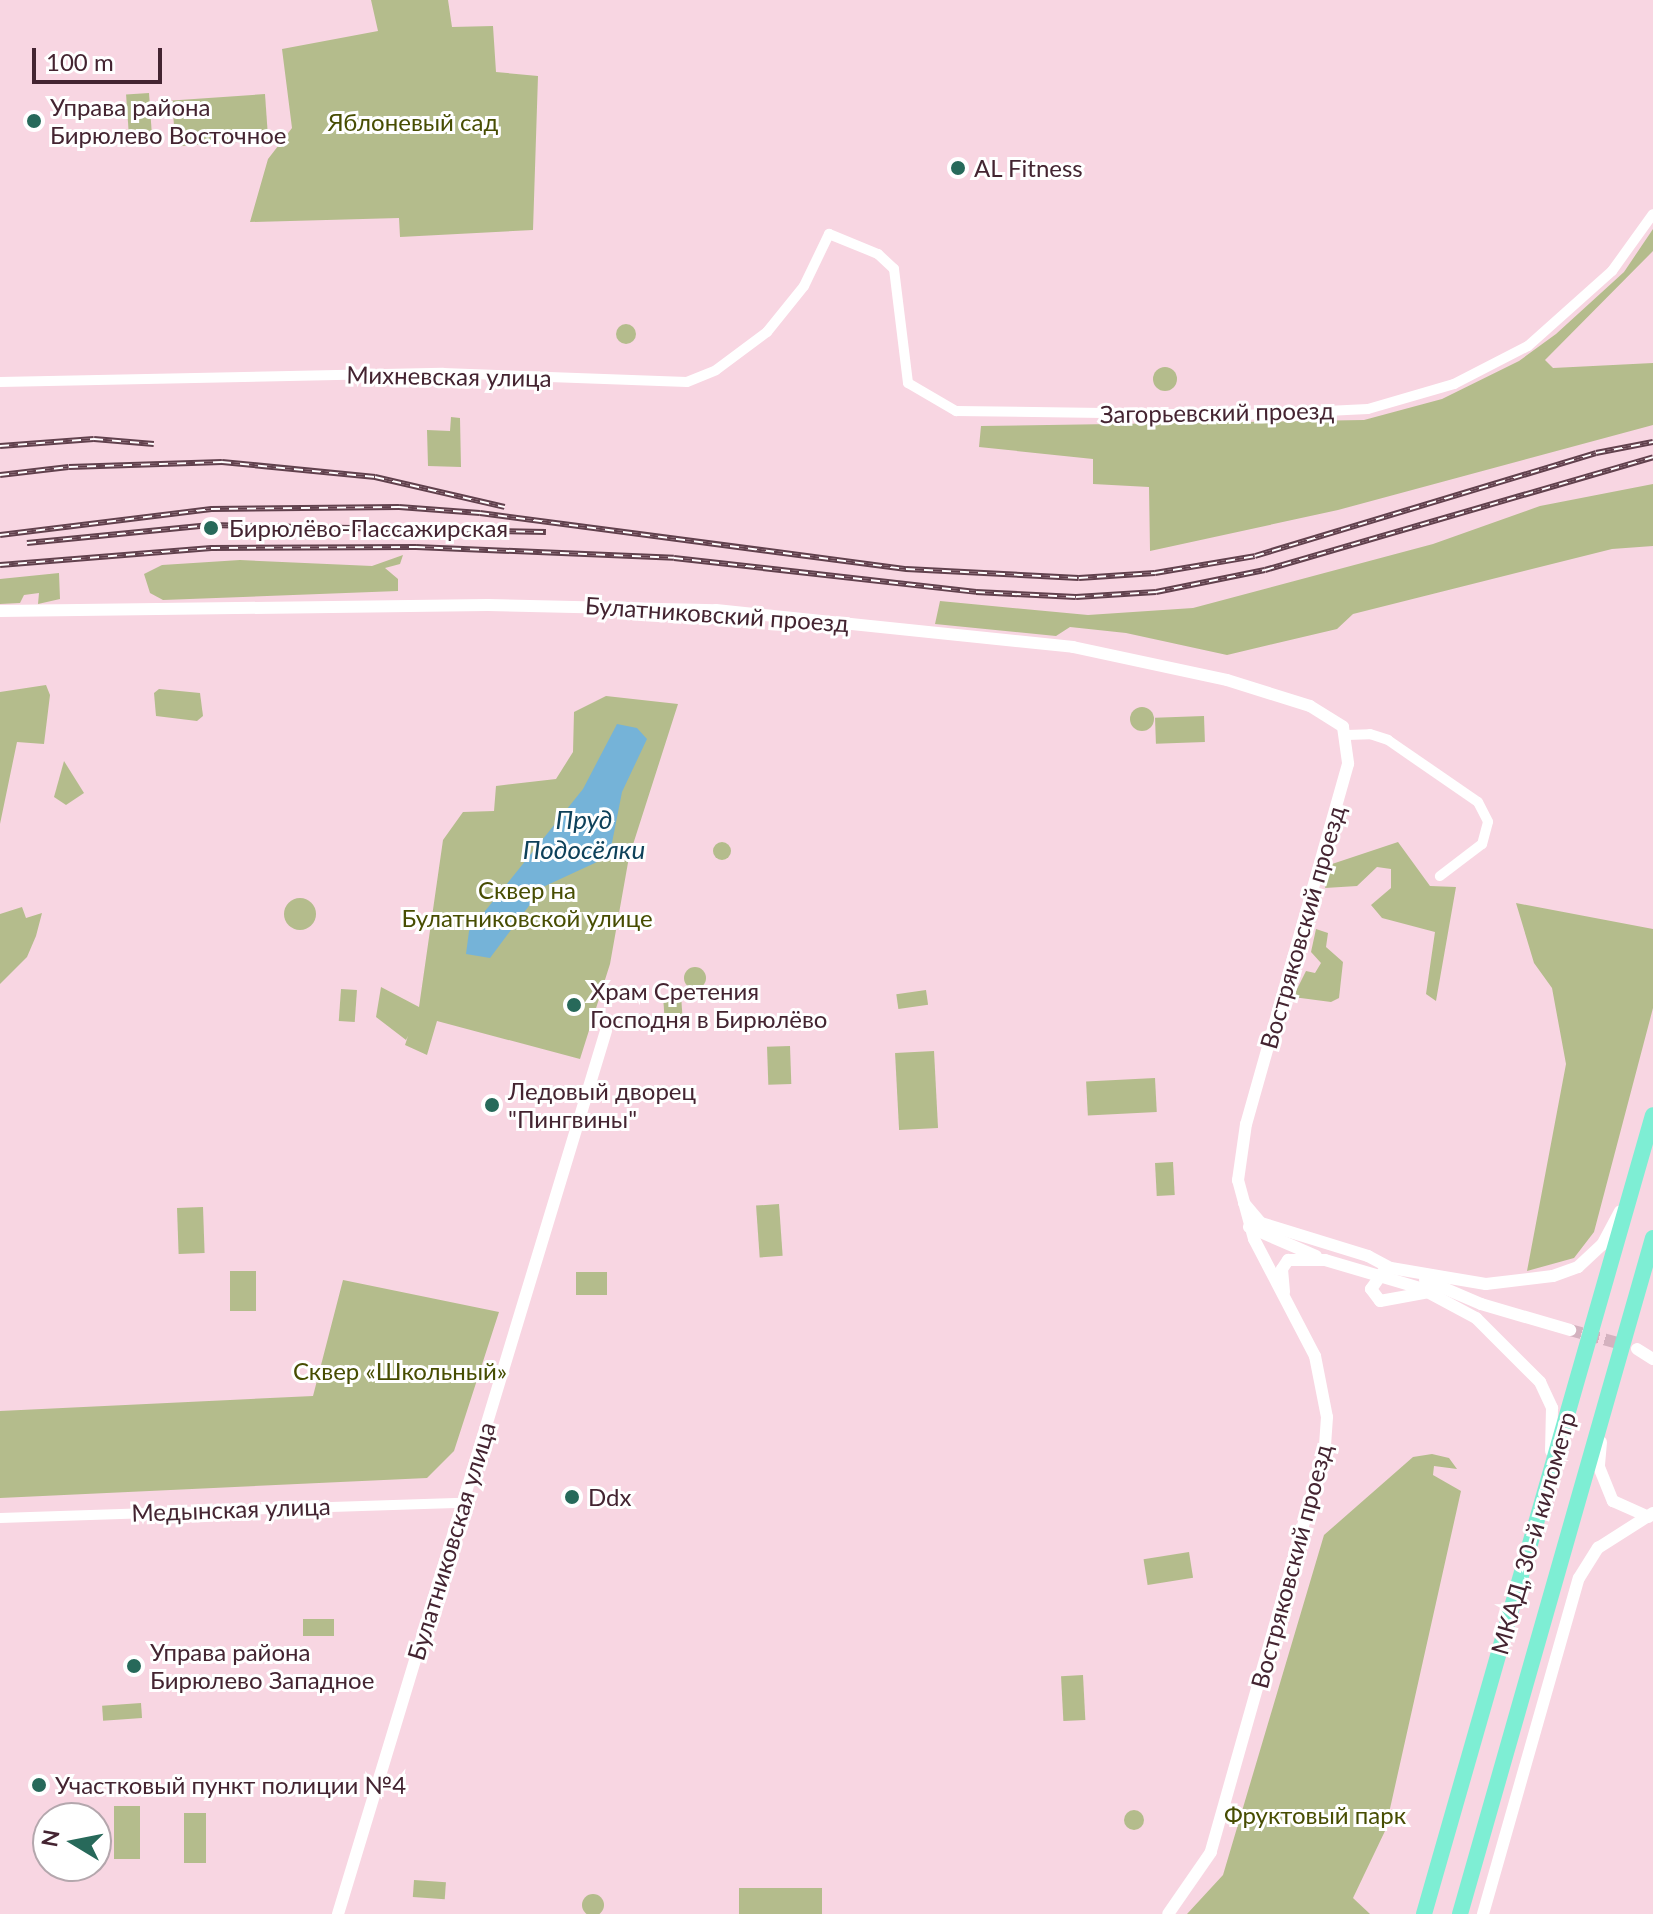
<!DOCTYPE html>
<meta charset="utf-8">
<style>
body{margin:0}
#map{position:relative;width:1653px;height:1914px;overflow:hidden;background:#f8d6e2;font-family:Lato,sans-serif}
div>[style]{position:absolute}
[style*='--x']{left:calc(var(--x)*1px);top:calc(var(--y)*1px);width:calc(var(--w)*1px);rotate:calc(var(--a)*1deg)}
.green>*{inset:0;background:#b4bc8c;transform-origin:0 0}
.round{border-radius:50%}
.water>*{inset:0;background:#75b3d8}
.tertiary-tunnel>*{height:12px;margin-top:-6px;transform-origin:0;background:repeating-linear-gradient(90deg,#d4b2bf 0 12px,transparent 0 18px)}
.minor>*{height:10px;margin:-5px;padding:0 5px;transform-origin:5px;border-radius:5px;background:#fff}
.tertiary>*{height:12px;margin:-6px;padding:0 6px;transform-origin:6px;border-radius:6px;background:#fff}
.trunk>*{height:16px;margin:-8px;padding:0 8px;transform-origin:8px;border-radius:8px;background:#7eeed4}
.rail>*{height:6px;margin-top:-3px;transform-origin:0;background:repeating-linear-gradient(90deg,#fff 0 9px,#61414d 0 18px);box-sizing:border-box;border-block:2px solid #61414d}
.dots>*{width:22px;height:22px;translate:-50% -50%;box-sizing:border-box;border:4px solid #fff;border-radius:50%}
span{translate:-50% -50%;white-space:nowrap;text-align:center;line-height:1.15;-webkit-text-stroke:6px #fff;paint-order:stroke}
.poi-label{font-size:24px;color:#442431}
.left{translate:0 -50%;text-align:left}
.park-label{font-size:24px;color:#474d02}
.street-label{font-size:24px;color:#442431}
.water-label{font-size:26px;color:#0e415a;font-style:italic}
.north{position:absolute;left:32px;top:1802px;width:80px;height:80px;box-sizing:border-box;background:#fff;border:2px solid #b4a7ad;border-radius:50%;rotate:280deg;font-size:22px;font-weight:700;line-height:32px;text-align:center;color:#442431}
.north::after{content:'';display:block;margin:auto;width:28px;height:36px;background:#27695a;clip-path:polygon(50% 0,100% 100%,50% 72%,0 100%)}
.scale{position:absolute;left:32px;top:48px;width:130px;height:36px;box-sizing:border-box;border:4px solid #442431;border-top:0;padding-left:10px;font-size:24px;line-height:28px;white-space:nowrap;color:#442431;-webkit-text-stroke:6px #fff;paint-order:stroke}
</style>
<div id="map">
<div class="green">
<div style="clip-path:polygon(371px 0,448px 0,452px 27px,493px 26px,496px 72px,538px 76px,533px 230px,400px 237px,399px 218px,250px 222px,268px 159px,292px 128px,282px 49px,378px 31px)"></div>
<div style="left:149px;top:93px;width:48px;height:23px;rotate:86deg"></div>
<div style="left:265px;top:94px;width:46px;height:93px;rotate:86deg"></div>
<div style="clip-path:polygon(1653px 229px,1653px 251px,1545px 360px,1553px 368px,1653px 363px,1653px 425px,1338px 510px,1150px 551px,1149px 487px,1093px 484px,1093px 459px,979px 447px,981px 426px,1364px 420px,1442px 399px,1519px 361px,1556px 334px,1624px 272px)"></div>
<div class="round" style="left:616px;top:324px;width:20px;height:20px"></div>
<div class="round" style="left:1153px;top:367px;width:24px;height:24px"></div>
<div style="clip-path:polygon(451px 417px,460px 418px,461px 467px,428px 466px,427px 430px,450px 431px)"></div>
<div style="clip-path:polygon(1653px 484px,1653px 546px,1612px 549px,1353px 614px,1337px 629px,1227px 655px,1126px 633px,1070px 627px,1056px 636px,935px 624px,940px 601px,1088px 615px,1193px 608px,1433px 544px,1540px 506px)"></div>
<div style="clip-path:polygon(403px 555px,400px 564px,385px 568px,398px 579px,398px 591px,163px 600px,150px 593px,144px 574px,162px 565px,240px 560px,372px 566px)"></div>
<div style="clip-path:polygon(59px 573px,60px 599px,38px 604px,39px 593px,24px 595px,20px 603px,0 604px,0 579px)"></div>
<div style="clip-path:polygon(46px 685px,50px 695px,44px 744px,17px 742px,0 824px,0 692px)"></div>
<div style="clip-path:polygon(159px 689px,200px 693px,203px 716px,197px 721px,156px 716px,154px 693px)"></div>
<div style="clip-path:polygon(606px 696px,678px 704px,629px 857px,610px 964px,580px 1059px,437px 1021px,427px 1055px,405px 1045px,408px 1036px,406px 1040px,376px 1017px,381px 987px,419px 1007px,443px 840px,463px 812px,494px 811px,496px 786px,556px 779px,573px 752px,574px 712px)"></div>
<div class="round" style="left:1130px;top:707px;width:24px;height:24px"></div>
<div style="left:1204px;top:716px;width:26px;height:49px;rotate:88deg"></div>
<div style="clip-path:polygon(64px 761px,84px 793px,66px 805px,54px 797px)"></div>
<div class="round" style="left:713px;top:842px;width:18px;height:18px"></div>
<div style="clip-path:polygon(1398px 842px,1430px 886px,1456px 887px,1436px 1001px,1426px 994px,1435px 932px,1382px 918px,1371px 905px,1391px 888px,1391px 869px,1377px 867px,1357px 886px,1325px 888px,1332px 864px)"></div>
<div class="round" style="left:284px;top:898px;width:32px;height:32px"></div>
<div style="clip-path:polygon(1516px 903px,1653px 929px,1653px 1008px,1594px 1232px,1574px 1258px,1527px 1271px,1566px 1064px,1552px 988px,1534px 963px)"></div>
<div style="clip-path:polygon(22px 907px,26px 918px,42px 913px,36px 936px,27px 957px,0 984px,0 914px)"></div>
<div style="clip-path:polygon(1316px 929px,1328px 933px,1326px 947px,1343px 962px,1339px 998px,1331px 1002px,1293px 997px,1306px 971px,1315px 973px,1321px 963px,1311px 952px)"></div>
<div class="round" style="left:684px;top:967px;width:22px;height:22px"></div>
<div style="left:341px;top:989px;width:16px;height:32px;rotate:4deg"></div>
<div style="left:926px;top:990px;width:15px;height:30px;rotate:82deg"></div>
<div style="left:681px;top:995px;width:29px;height:18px;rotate:86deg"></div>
<div style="left:790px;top:1046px;width:38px;height:23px;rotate:88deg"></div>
<div style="left:934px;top:1051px;width:77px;height:39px;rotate:87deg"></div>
<div style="left:1155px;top:1078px;width:34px;height:69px;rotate:87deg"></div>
<div style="left:1173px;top:1162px;width:33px;height:18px;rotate:87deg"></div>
<div style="left:779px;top:1204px;width:52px;height:23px;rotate:86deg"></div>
<div style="left:203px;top:1207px;width:46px;height:26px;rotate:88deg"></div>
<div style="left:256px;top:1271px;width:40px;height:26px;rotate:90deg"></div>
<div style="left:576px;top:1272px;width:31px;height:23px"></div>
<div style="clip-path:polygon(343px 1280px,499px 1312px,454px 1451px,427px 1478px,0 1498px,0 1411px,313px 1396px)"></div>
<div style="clip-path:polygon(1432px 1454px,1449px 1458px,1457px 1469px,1434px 1466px,1433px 1475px,1461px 1491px,1385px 1831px,1353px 1898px,1370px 1914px,1187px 1914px,1223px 1875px,1324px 1535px,1413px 1457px)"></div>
<div style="left:1189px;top:1552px;width:26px;height:46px;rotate:81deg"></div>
<div style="left:303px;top:1619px;width:31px;height:17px"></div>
<div style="left:1083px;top:1675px;width:45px;height:22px;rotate:87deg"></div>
<div style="left:141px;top:1703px;width:15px;height:39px;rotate:86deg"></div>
<div style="left:114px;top:1806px;width:26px;height:53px"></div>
<div class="round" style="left:1124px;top:1810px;width:20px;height:20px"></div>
<div style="left:184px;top:1813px;width:22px;height:50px"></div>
<div style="left:107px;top:1825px;width:27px;height:11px;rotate:88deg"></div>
<div style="left:414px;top:1880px;width:32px;height:17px;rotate:4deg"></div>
<div style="left:822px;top:1888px;width:26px;height:83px;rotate:90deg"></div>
<div class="round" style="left:582px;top:1894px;width:22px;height:22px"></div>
</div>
<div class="water">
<div style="clip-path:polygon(617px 724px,637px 728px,647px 739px,622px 792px,611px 848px,597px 862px,543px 887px,490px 958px,466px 954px,469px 931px,583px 789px)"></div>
</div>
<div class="tertiary-tunnel">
<div style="--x:1570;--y:1330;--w:61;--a:15.2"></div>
</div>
<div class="minor">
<div style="--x:0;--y:382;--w:443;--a:-1.2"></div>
<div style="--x:443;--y:373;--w:244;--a:2.1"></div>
<div style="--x:687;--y:382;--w:31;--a:-22"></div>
<div style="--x:716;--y:370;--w:64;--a:-36.7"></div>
<div style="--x:767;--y:332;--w:59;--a:-51.2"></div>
<div style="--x:804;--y:286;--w:58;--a:-64.3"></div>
<div style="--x:829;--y:234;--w:53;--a:22.2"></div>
<div style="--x:878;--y:254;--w:22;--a:43"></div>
<div style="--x:894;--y:269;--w:115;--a:83"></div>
<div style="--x:908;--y:383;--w:56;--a:30.3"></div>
<div style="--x:956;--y:411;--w:288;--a:0.8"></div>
<div style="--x:1244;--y:415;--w:124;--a:-2.8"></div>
<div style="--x:1368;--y:409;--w:90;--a:-16.2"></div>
<div style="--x:1454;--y:384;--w:83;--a:-27.2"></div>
<div style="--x:1528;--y:346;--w:113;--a:-41.8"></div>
<div style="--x:1612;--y:271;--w:70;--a:-54.3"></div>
<div style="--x:1347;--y:735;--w:23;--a:-2"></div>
<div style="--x:1370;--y:734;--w:19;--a:18"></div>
<div style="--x:1388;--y:740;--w:109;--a:34.6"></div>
<div style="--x:1478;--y:802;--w:22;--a:63"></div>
<div style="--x:1488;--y:822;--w:23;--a:105"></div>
<div style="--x:1482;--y:844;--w:53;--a:142.7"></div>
<div style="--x:0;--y:1518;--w:463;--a:-1.9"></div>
</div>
<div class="tertiary">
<div style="--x:0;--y:611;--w:488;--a:-0.7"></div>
<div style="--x:488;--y:605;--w:228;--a:1.3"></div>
<div style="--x:716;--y:610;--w:359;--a:5.9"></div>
<div style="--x:1073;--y:647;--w:157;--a:12.1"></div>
<div style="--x:1227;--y:680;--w:87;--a:17.4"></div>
<div style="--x:1310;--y:706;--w:39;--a:32"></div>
<div style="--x:1343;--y:727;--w:37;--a:82"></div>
<div style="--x:1348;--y:764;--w:374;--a:105.8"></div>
<div style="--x:1246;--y:1124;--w:57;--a:98.1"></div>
<div style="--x:1238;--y:1180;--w:61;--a:74.8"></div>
<div style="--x:1254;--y:1239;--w:132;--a:62.5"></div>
<div style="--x:1315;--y:1356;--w:62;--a:78.9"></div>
<div style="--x:1327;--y:1417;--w:31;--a:94"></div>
<div style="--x:1325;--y:1448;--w:420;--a:105.8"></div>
<div style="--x:1211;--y:1852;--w:75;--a:124.7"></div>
<div style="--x:1244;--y:1203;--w:26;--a:50"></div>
<div style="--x:1261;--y:1223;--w:112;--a:17.1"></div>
<div style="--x:1368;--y:1256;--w:26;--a:28"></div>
<div style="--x:1391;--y:1268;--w:96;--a:9.6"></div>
<div style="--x:1486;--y:1284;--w:67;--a:-6.8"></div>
<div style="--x:1553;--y:1276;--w:27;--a:-20"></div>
<div style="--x:1578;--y:1267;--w:33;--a:-43"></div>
<div style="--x:1602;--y:1245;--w:38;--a:-62"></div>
<div style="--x:1249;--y:1227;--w:73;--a:23.4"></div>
<div style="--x:1383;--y:1272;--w:21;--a:125"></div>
<div style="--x:1371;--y:1289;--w:15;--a:53"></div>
<div style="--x:1380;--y:1301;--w:51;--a:-10.2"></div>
<div style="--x:1425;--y:1280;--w:61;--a:23.2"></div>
<div style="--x:1481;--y:1304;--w:93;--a:16.3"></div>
<div style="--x:1284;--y:1292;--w:23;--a:-95"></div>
<div style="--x:1282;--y:1269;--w:11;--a:-56"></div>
<div style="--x:1288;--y:1260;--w:37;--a:0"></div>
<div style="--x:1325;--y:1260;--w:99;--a:16.4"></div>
<div style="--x:1420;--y:1288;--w:64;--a:28.2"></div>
<div style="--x:1476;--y:1318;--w:91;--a:45"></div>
<div style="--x:1540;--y:1382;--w:29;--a:65"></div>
<div style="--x:1552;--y:1408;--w:43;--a:91.3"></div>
<div style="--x:1637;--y:1349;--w:19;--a:32"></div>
<div style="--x:1601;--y:1442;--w:25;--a:95"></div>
<div style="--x:1599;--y:1467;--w:37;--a:68"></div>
<div style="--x:1613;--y:1501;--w:39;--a:24"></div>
<div style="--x:338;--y:1914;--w:923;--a:-73.12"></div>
<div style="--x:1483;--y:1914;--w:349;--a:-74.1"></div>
<div style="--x:1579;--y:1578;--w:36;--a:-58"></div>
<div style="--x:1598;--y:1548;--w:65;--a:-32.5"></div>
</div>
<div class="trunk">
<div style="--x:1424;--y:1914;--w:831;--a:-74.01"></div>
<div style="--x:1460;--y:1914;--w:703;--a:-74.07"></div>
</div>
<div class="rail">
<div style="--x:0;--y:446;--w:94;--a:-4.3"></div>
<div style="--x:94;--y:439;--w:60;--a:4.8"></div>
<div style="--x:0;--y:475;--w:69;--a:-6.6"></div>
<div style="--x:69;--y:467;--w:153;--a:-1.9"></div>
<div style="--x:222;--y:462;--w:154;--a:5.6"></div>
<div style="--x:375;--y:477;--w:133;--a:13"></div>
<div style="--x:0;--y:535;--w:213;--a:-7"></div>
<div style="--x:211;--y:509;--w:188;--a:-0.6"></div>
<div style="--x:399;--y:507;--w:81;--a:4.2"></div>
<div style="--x:480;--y:513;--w:430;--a:7.5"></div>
<div style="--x:906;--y:569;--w:173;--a:3"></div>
<div style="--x:1079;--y:578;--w:76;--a:-3.8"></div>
<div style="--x:1155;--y:573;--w:101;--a:-9.6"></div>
<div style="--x:1255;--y:556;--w:356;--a:-16.8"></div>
<div style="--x:1596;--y:453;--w:58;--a:-10.9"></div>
<div style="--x:27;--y:543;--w:184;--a:-5.6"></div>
<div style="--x:210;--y:525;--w:336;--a:1.2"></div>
<div style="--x:0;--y:565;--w:212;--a:-4.6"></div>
<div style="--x:211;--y:548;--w:205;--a:-0.3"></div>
<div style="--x:416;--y:547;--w:258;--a:2.4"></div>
<div style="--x:674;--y:558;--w:304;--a:6.4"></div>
<div style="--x:976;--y:592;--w:100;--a:2.9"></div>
<div style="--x:1076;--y:597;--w:80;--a:-3.6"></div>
<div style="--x:1156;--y:592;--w:111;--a:-11.4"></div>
<div style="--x:1265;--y:570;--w:404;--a:-16.2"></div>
</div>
<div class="dots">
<div style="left:34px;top:121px;background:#27695a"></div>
<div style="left:958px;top:168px;background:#27695a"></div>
<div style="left:211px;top:528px;background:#27695a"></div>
<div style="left:574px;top:1005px;background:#27695a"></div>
<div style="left:492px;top:1105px;background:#27695a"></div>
<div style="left:572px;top:1497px;background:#27695a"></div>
<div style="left:134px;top:1666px;background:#27695a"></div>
<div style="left:39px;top:1785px;background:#27695a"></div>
</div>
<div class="poi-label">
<span class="left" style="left:50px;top:121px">Управа района<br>Бирюлево Восточное</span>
<span class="left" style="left:974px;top:168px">AL Fitness</span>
<span class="left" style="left:229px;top:528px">Бирюлёво-Пассажирская</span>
<span class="left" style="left:590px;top:1005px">Храм Сретения<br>Господня в Бирюлёво</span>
<span class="left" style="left:508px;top:1105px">Ледовый дворец<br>"Пингвины"</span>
<span class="left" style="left:588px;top:1497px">Ddx</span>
<span class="left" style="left:150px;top:1666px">Управа района<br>Бирюлево Западное</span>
<span class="left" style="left:55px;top:1785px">Участковый пункт полиции №4</span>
</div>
<div class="park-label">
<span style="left:413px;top:122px">Яблоневый сад</span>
<span style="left:527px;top:904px">Сквер на<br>Булатниковской улице</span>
<span style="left:400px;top:1371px">Сквер «Школьный»</span>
<span style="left:1315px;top:1815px">Фруктовый парк</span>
</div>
<div class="street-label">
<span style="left:449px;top:376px;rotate:1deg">Михневская улица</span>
<span style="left:1217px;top:412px;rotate:-1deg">Загорьевский проезд</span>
<span style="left:717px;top:614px;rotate:4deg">Булатниковский проезд</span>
<span style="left:1302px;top:927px;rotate:-74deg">Востряковский проезд</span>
<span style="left:231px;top:1509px;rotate:-2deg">Медынская улица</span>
<span style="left:1533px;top:1533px;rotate:-74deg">МКАД, 30-й километр</span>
<span style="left:451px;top:1541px;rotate:-73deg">Булатниковская улица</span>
<span style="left:1291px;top:1566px;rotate:-75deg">Востряковский проезд</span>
</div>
<div class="water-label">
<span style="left:584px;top:835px">Пруд<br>Подосёлки</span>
</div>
<div class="north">N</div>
<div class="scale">100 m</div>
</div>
